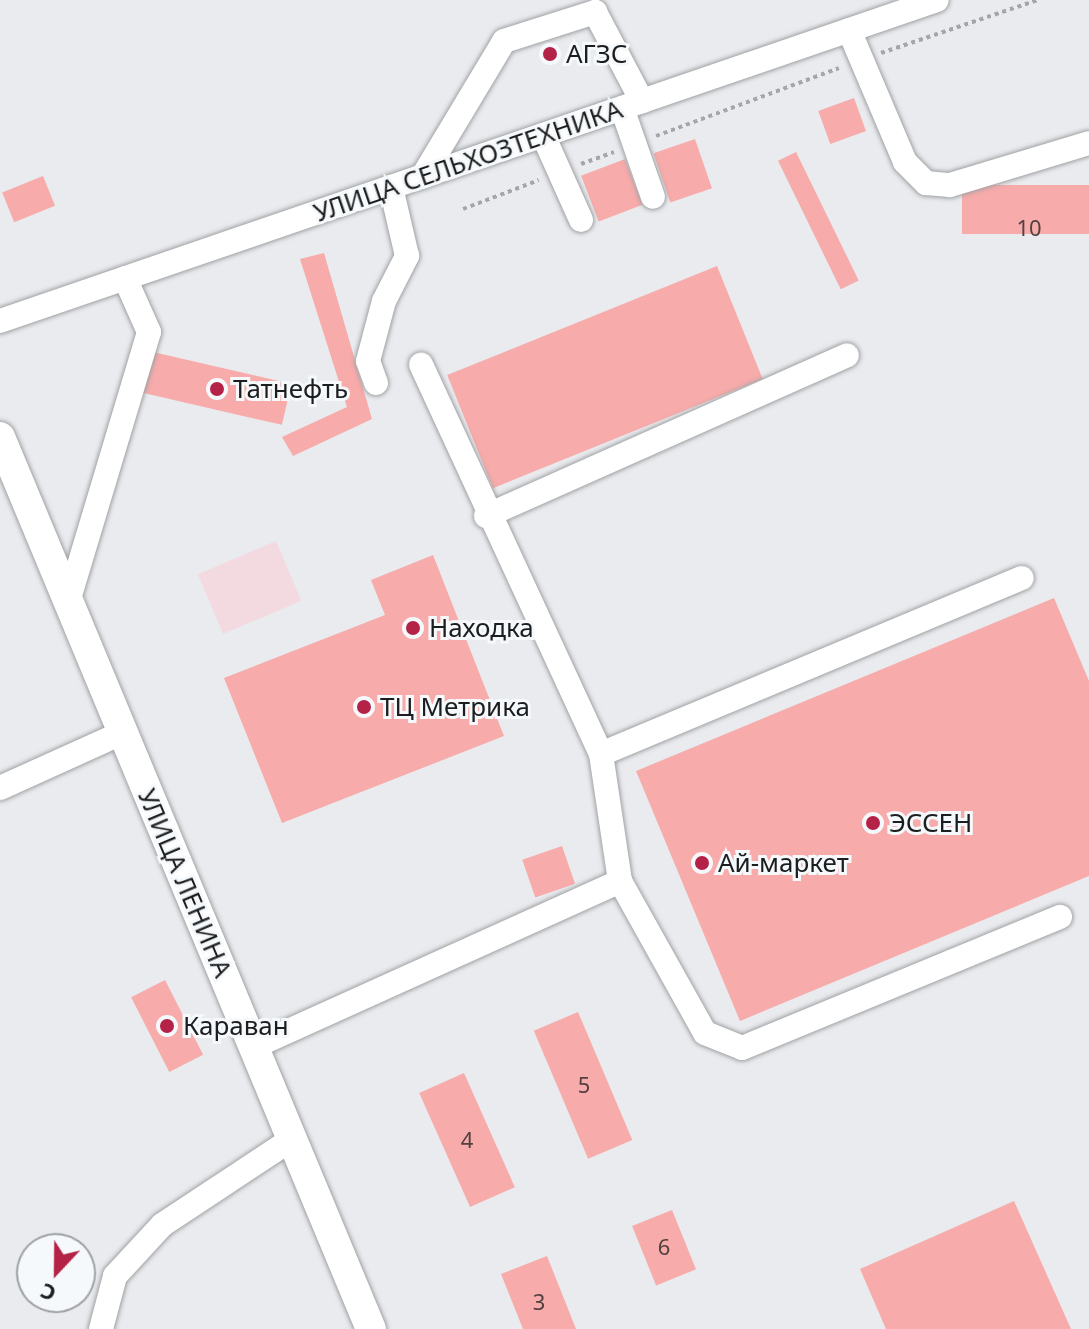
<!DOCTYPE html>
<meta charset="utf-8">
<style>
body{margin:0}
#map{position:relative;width:1089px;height:1329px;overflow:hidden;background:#e9ebee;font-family:"Noto Sans",sans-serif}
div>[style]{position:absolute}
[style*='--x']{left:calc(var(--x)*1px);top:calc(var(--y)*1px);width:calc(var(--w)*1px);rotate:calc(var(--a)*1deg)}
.industrial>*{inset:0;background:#f3dae1;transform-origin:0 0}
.building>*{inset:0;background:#f7abaa;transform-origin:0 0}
.path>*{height:4px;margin-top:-2px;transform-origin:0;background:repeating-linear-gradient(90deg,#a4a6a8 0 4px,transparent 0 8px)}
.roads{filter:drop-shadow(0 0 2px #a0a2a4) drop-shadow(0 0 2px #a0a2a4)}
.minor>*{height:24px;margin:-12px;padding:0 12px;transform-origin:12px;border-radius:12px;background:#fff}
.major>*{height:30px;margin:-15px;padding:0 15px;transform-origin:15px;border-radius:15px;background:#fff}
.dots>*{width:22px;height:22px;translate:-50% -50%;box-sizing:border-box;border:4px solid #f6f9fb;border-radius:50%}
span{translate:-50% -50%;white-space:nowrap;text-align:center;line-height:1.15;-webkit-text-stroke:6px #f6f9fb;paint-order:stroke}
.number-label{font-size:22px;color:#534041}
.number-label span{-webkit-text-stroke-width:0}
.poi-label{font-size:26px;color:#1c1d1e}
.left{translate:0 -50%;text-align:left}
.street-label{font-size:26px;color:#1c1d1e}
.north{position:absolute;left:16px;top:1233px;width:80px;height:80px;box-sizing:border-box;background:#f6f9fb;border:2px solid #9fa1a3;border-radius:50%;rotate:202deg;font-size:22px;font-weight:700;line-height:32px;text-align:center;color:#1c1d1e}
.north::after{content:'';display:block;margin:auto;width:28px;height:36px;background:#b42247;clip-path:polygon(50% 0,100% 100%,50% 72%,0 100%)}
</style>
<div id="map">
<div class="industrial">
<div style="left:276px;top:541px;width:65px;height:85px;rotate:67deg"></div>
</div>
<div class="building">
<div style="left:854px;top:98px;width:35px;height:38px;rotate:70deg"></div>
<div style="left:695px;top:139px;width:52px;height:44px;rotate:71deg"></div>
<div style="left:796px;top:152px;width:143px;height:20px;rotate:64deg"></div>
<div style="left:625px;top:159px;width:49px;height:47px;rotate:69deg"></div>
<div style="left:43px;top:176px;width:32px;height:44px;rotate:68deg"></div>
<div style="left:1089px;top:185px;width:49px;height:127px;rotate:90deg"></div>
<div style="clip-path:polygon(324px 253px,372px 419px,293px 456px,282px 437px,347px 407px,300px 259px)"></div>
<div style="left:717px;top:266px;width:122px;height:291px;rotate:68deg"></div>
<div style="left:153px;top:352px;width:142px;height:42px;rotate:13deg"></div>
<div style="clip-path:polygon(433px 555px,504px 736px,282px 823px,224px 678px,385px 615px,371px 580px)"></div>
<div style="clip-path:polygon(1054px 598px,1089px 681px,1089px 876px,740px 1021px,636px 771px)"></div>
<div style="left:562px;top:846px;width:40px;height:42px;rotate:71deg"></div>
<div style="left:165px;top:980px;width:84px;height:38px;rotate:63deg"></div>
<div style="left:578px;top:1012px;width:139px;height:48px;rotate:67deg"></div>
<div style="left:464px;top:1073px;width:125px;height:49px;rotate:66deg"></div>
<div style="clip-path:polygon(1014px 1201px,1071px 1329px,886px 1329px,860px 1269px)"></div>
<div style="left:672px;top:1210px;width:64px;height:43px;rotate:68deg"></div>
<div style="clip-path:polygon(547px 1256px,576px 1329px,523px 1329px,501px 1274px)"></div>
</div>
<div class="path">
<div style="--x:881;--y:53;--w:166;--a:-18.7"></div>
<div style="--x:656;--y:136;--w:195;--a:-20.4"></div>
<div style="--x:581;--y:164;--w:35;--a:-20"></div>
<div style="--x:463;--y:209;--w:81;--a:-20.9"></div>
</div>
<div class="roads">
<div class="minor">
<div style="--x:849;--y:30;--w:143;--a:67"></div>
<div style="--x:905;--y:162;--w:30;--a:45"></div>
<div style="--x:926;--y:183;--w:24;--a:5"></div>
<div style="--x:950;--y:185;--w:145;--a:-16.8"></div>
<div style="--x:622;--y:108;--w:94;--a:70.8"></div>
<div style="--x:543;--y:135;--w:93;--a:65.9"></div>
<div style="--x:423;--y:176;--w:157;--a:-59"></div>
<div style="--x:504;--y:41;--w:96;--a:-17.7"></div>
<div style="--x:595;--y:12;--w:101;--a:62.2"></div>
<div style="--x:0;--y:321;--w:990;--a:-18.91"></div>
<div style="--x:376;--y:383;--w:23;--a:-110"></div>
<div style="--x:368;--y:361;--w:62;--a:-75.1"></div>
<div style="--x:384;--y:301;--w:51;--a:-62.9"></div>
<div style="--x:407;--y:256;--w:71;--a:-103.1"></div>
<div style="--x:486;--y:516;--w:395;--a:-24"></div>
<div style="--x:68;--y:602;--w:282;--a:-73.3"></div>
<div style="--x:149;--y:332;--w:59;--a:-114"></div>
<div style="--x:601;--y:754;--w:456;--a:-22.7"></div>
<div style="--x:0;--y:788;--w:134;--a:-24.3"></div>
<div style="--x:620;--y:881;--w:174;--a:60.8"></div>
<div style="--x:705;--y:1033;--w:40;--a:22"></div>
<div style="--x:742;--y:1048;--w:344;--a:-22.4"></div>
<div style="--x:253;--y:1047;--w:403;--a:-24.3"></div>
<div style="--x:620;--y:881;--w:128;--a:-98.5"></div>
<div style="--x:601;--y:754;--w:429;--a:-114.8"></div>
<div style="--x:101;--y:1329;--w:55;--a:-75.2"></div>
<div style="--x:115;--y:1276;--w:69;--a:-47.3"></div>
<div style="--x:162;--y:1225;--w:156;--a:-33.5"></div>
</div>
<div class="major">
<div style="--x:0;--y:437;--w:966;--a:67.42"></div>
</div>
</div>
<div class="dots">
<div style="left:550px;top:54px;background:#b42247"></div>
<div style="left:217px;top:389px;background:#b42247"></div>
<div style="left:413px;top:628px;background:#b42247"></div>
<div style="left:364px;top:707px;background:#b42247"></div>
<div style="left:873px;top:823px;background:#b42247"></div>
<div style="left:702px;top:863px;background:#b42247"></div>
<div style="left:167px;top:1026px;background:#b42247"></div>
</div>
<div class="number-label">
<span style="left:1029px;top:228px">10</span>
<span style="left:584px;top:1085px">5</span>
<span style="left:467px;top:1140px">4</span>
<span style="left:664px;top:1247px">6</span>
<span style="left:539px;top:1302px">3</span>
</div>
<div class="poi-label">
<span class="left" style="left:566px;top:54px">АГЗС</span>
<span class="left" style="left:233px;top:389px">Татнефть</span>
<span class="left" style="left:429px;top:628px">Находка</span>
<span class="left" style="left:380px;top:707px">ТЦ Метрика</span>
<span class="left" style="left:889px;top:823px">ЭССЕН</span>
<span class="left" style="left:718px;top:863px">Ай-маркет</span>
<span class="left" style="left:183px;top:1026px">Караван</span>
</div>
<div class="street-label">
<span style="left:468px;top:161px;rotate:-19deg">УЛИЦА СЕЛЬХОЗТЕХНИКА</span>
<span style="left:185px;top:883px;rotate:67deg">УЛИЦА ЛЕНИНА</span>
</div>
<div class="north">С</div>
</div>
